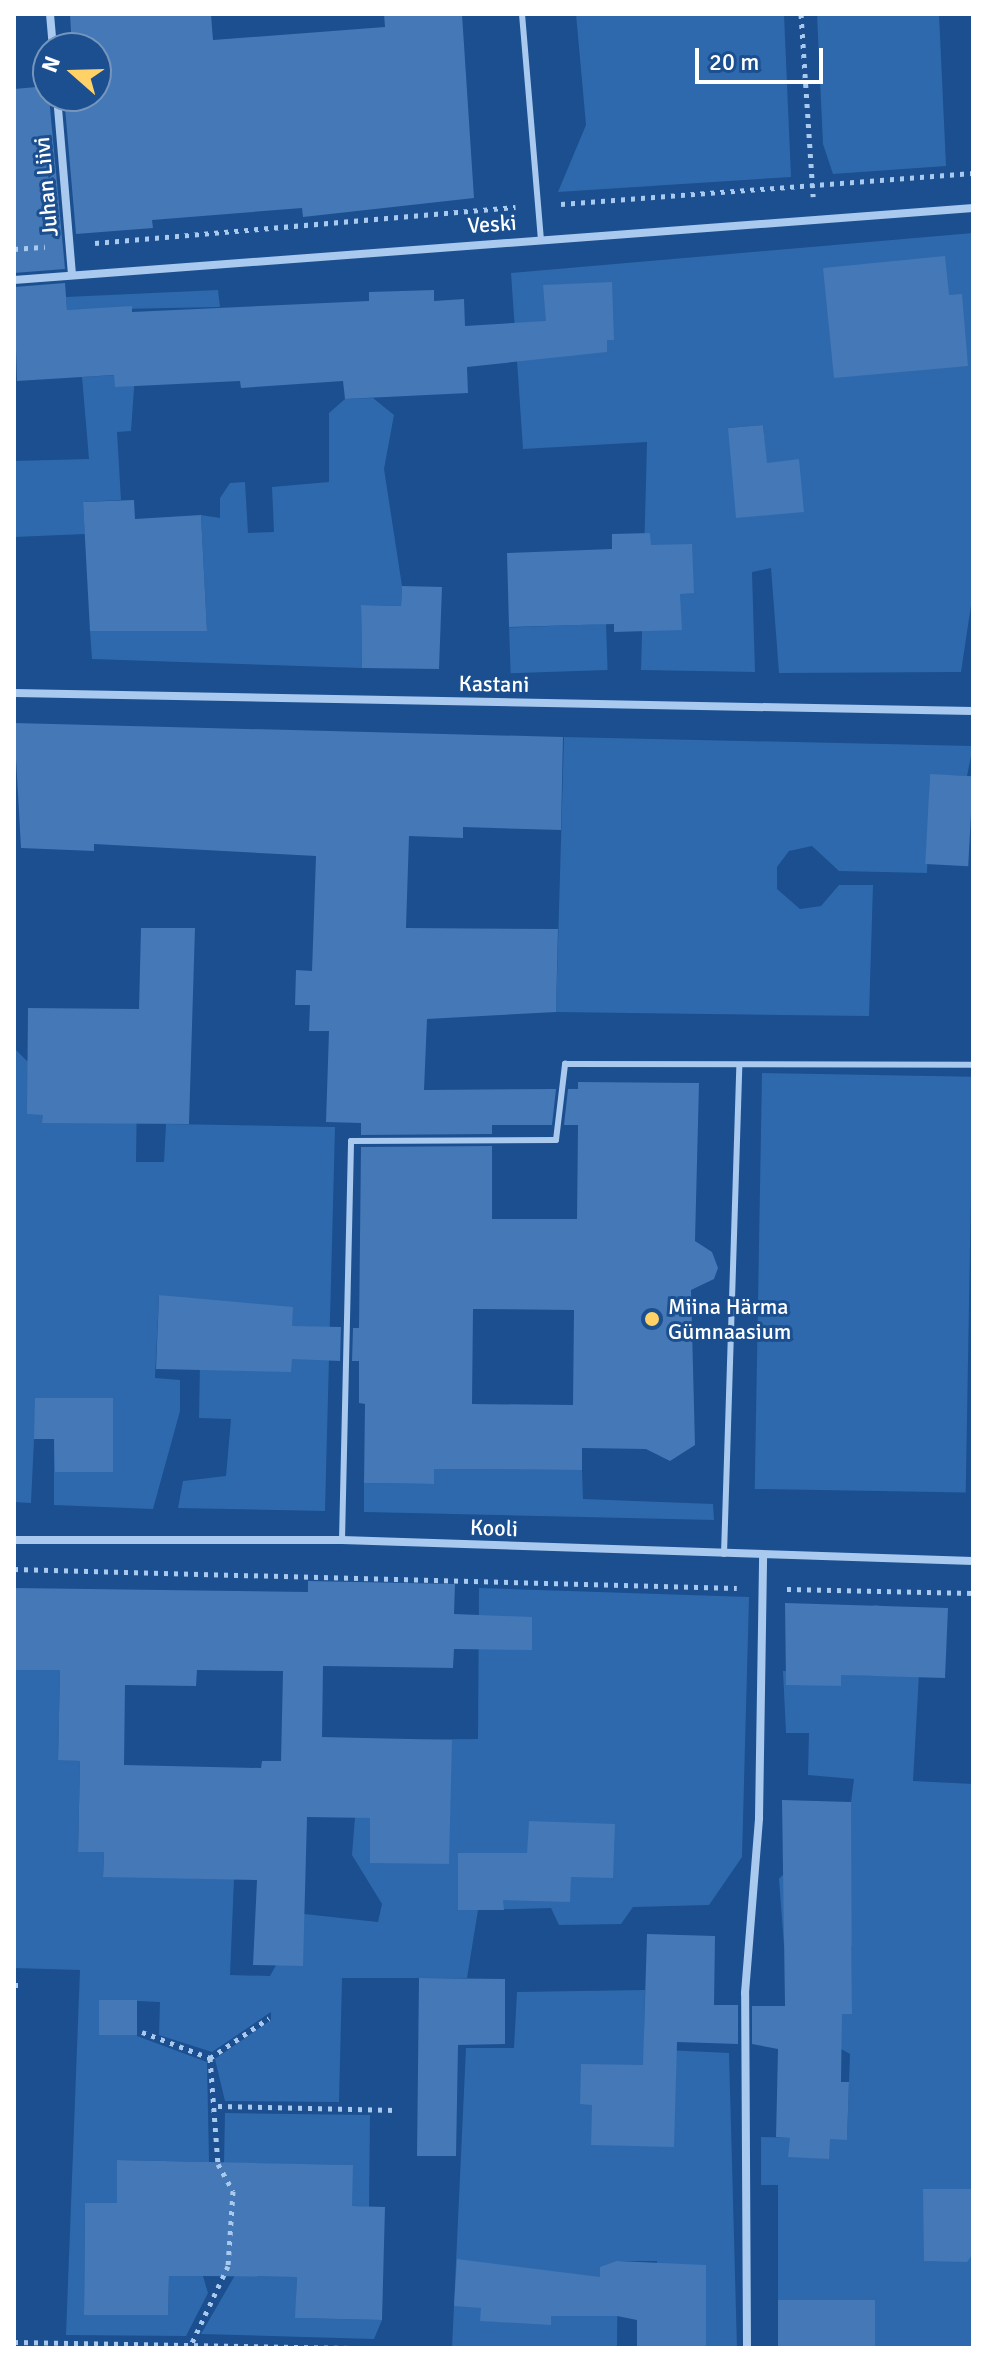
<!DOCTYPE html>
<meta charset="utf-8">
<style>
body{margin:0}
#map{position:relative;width:987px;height:2362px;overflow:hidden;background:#1b4f8f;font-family:Signika,sans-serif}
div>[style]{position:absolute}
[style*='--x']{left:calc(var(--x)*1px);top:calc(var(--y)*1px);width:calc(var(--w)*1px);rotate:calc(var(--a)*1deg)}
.green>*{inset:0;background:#2e69ad;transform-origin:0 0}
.building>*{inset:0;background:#4478b7;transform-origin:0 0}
.path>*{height:5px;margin-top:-2.5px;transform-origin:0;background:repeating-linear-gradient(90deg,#a9c9ee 0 4px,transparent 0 10px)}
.lane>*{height:6px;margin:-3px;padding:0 3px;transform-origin:3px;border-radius:3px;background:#a9c9ee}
.street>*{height:8px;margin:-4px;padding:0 4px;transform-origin:4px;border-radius:4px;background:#a9c9ee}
.dots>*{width:22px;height:22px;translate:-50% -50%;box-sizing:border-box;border:4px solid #1b4f8f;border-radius:50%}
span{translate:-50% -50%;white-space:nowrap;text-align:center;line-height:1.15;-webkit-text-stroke:6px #1b4f8f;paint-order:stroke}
.street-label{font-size:22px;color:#fff}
.poi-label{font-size:22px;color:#fff}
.left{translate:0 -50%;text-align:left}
.frame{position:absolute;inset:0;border:16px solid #fff;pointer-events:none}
.north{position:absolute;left:32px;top:32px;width:80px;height:80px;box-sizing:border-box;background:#1b4f8f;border:2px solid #7695bc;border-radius:50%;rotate:290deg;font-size:22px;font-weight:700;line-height:32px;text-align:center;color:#fff}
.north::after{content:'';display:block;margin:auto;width:28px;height:36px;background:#ffd166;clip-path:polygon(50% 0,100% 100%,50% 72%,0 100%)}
.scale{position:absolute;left:695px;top:48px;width:128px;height:36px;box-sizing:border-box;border:4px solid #fff;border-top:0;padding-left:10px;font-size:24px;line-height:28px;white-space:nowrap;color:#fff;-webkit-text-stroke:6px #1b4f8f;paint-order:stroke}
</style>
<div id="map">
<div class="green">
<div style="clip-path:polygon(576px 14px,784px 14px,791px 177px,558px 192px,586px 125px)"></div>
<div style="clip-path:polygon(817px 14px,939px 14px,946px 166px,833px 174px,823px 144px)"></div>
<div style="clip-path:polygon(evenodd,973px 233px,973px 592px,961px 672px,779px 673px,771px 568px,752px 572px,755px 672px,641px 670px,647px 442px,523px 449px,511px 273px,973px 233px,763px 425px,766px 459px,728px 428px,763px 425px)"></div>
<div style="clip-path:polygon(218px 290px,220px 307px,67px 310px,66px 297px)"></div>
<div style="clip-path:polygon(135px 374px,131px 431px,117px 432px,121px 500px,83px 502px,85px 534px,14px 537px,14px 461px,89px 459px,82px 377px)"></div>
<div style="clip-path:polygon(373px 398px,394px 415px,384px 469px,402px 586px,401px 606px,361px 605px,362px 668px,92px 659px,90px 631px,207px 631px,201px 515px,220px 518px,220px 498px,230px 483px,245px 482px,248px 533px,274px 532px,272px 487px,329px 482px,329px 413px,345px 399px)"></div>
<div style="left:606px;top:624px;width:46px;height:97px;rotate:88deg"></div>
<div style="clip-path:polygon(564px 737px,973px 746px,967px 776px,930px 775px,927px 873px,839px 871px,812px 846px,789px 851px,777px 867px,777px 889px,800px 909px,821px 906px,839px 885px,873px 885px,869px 1016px,556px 1012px)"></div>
<div style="clip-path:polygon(82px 1019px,138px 1021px,136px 1162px,164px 1162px,166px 1124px,335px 1127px,325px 1511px,178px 1508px,183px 1481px,226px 1476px,231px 1419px,199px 1418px,201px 1306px,159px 1295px,155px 1378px,180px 1380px,180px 1411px,153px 1509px,54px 1505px,54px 1439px,34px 1439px,31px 1503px,14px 1502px,14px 1048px,27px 1061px)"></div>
<div style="left:762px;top:1073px;width:211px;height:416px;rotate:1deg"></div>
<div style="clip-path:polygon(434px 1469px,582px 1470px,583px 1499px,713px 1504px,714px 1520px,364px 1512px,364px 1483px,434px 1484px)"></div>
<div style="clip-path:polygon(evenodd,479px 1588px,749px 1597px,742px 1857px,709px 1905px,633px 1907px,621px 1924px,559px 1925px,551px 1908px,478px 1910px,467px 1978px,342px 1978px,339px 2102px,225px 2101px,215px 2059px,271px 2020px,271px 2012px,212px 2052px,159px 2035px,160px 2002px,137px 2001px,137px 2036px,207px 2062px,209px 2162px,117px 2160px,117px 2203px,85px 2203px,84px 2314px,168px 2315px,169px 2276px,203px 2276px,208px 2293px,186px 2336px,66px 2335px,80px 1970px,14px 1968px,14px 1670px,60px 1670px,58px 1759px,80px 1761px,78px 1851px,104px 1852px,103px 1876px,234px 1879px,230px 1975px,270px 1976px,304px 1914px,378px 1922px,382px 1904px,352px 1855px,361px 1740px,478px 1739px,479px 1588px,458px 1853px,478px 1853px,458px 1910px,458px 1853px)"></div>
<div style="clip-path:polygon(874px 1605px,889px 1607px,920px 1656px,913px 1781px,973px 1784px,973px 2348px,875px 2348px,875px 2300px,778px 2300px,778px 2185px,761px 2185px,761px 2137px,847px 2139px,850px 2054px,841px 2049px,841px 2014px,852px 2013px,852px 1946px,784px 1946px,779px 1879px,851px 1802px,854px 1779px,808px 1775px,809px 1733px,786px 1733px,783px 1671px,872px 1676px)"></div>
<div style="clip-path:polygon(645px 1990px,644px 2049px,729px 2053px,737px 2348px,706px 2348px,706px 2265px,685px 2265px,657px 2287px,657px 2261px,618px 2261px,617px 2348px,452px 2348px,466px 2048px,514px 2048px,517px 1992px)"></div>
<div style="clip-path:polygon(225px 2113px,370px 2115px,369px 2207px,352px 2206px,352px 2165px,224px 2163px)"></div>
<div style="clip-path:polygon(241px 2265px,258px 2277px,297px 2277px,296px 2318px,382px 2320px,374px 2339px,201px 2334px)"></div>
</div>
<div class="building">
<div style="clip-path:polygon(70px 14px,211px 14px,213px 40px,385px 27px,384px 14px,462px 14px,474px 198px,303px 217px,302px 208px,152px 220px,153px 228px,76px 234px,64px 96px,96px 96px,96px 48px,72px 48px)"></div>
<div style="clip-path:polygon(48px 86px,65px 269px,14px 273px,14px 89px)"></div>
<div style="clip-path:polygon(945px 256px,949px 295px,962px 294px,968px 366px,834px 378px,823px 268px)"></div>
<div style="clip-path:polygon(612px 282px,614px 340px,607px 340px,607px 352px,467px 367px,468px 393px,345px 399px,343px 381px,241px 388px,240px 381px,115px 387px,114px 375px,17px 381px,14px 287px,65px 283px,67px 310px,132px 306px,132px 312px,369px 301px,369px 292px,434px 290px,434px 301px,464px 299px,465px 326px,546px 321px,543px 285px)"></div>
<div style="clip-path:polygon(763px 425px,767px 463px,799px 459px,804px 512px,736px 518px,728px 428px)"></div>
<div style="clip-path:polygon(134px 500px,135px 519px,201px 515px,207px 631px,90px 631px,83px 502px)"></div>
<div style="clip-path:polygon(650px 533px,651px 545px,692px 544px,694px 593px,680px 594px,682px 630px,614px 632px,614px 624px,509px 627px,507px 553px,612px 549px,612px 534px)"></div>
<div style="clip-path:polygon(402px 586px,442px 587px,439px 669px,362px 668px,361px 605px,401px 606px)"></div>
<div style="clip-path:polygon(14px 723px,563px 737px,561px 830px,463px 827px,463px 838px,409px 836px,406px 928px,558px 929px,556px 1012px,427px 1019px,424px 1090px,556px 1089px,552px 1125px,492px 1125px,492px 1134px,361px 1135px,361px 1123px,326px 1122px,329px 1031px,309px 1031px,310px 1005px,295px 1005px,296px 970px,312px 971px,316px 856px,94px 844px,94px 851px,21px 848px)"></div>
<div style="left:930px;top:774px;width:43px;height:90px;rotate:3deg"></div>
<div style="clip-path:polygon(141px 928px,195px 928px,189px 1124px,42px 1123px,43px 1115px,27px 1114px,28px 1008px,139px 1009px)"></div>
<div style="clip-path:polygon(evenodd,578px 1082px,699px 1083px,695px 1241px,712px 1252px,718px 1268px,714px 1279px,691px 1290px,695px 1445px,670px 1461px,646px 1449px,582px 1448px,582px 1470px,434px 1469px,434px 1484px,364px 1483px,365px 1404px,359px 1403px,359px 1361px,352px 1361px,353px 1328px,359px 1328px,361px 1147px,492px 1146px,492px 1219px,577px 1219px,578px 1125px,564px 1125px,568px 1089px,578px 1089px,578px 1082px,473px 1309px,574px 1310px,573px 1405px,472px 1404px,473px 1309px)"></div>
<div style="clip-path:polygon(159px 1295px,293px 1307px,292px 1326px,341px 1327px,340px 1361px,292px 1359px,291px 1372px,156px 1369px)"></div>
<div style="clip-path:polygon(35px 1398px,113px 1398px,113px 1472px,55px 1472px,54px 1439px,34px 1439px)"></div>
<div style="clip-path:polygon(evenodd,308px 1581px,455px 1584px,454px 1614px,532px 1617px,532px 1650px,454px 1649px,453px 1668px,323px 1666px,322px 1737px,452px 1740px,449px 1864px,370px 1863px,370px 1818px,307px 1817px,303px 1966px,253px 1965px,257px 1880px,103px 1877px,104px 1852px,78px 1852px,80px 1761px,58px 1760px,60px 1670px,14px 1670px,14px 1588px,308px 1592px,308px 1581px,197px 1670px,283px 1671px,281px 1761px,262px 1761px,261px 1768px,124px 1765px,125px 1685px,196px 1686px,197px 1670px)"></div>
<div style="clip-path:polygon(785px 1603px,948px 1608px,945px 1678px,841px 1675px,841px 1686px,786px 1685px)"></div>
<div style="clip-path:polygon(782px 1800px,851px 1802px,852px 2014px,842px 2014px,841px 2082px,849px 2082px,847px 2140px,830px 2139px,829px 2159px,788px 2157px,790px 2138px,776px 2137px,778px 2049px,752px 2044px,752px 2006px,785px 2006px)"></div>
<div style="clip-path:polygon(529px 1821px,615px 1824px,613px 1878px,571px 1877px,570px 1902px,503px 1900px,504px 1910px,458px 1910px,458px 1853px,527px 1853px)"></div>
<div style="clip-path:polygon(647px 1934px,715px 1936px,714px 2005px,738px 2005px,738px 2044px,677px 2042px,674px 2147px,591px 2145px,592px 2105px,580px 2104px,581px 2064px,643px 2065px)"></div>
<div style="clip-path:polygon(419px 1978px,505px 1979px,505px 2044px,458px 2045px,456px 2156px,417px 2156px)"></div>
<div style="left:99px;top:2000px;width:38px;height:35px"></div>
<div style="clip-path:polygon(117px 2160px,353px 2165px,352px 2206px,385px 2207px,382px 2320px,295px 2318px,297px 2277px,203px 2276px,169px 2276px,168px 2315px,84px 2315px,85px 2203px,117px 2203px)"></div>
<div style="clip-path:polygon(923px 2189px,973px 2189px,973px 2254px,967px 2262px,924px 2261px)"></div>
<div style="clip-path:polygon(457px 2259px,600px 2277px,600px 2267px,617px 2261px,706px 2265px,706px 2348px,637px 2348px,637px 2320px,617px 2316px,551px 2316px,551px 2325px,480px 2321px,481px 2308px,454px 2306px)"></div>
<div style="left:778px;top:2300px;width:97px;height:48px"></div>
</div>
<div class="path">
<div style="--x:801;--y:14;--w:183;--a:86.2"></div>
<div style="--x:561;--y:204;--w:413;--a:-4.3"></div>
<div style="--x:95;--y:243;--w:422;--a:-4.9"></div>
<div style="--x:14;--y:249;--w:31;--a:-4"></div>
<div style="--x:14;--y:1569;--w:723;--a:1.51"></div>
<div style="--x:787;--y:1589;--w:186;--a:1.2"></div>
<div style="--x:14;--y:1985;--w:5;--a:0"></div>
<div style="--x:142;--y:2032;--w:73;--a:20.9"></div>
<div style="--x:210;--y:2058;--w:106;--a:85.7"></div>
<div style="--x:218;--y:2164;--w:31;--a:61"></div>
<div style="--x:233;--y:2191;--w:75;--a:93.8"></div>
<div style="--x:228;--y:2266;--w:87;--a:115.1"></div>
<div style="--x:210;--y:2058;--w:71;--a:-34.1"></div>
<div style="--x:218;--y:2106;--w:178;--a:1.3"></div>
<div style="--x:14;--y:2194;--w:1;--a:0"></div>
<div style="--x:14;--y:2342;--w:338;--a:1"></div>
</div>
<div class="lane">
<div style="--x:522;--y:14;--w:225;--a:85.2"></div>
<div style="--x:342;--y:1540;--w:399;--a:-88.7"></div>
<div style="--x:351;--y:1141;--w:205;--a:-0.3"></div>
<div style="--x:556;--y:1140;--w:77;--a:-83.2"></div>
<div style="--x:565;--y:1064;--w:408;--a:0.1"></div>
<div style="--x:724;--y:1554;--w:489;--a:-88.2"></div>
</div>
<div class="street">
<div style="--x:50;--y:14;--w:34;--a:85"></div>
<div style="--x:57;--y:96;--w:179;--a:85.2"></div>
<div style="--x:14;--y:280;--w:962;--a:-4.29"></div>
<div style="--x:14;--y:693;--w:959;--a:1.08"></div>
<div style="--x:14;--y:1540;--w:328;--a:0"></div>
<div style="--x:342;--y:1540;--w:631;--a:1.91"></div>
<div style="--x:747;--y:2348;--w:355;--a:-90.3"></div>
<div style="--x:745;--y:1993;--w:176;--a:-85.4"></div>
<div style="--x:759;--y:1818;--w:263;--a:-89.1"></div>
</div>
<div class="dots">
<div style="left:652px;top:1319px;background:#ffd166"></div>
</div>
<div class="street-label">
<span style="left:46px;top:187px;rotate:-95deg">Juhan Liivi</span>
<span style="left:492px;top:224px;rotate:-4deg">Veski</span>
<span style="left:494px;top:684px;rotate:1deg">Kastani</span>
<span style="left:494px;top:1528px;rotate:2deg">Kooli</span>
</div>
<div class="poi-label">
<span class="left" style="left:668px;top:1319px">Miina Härma<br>Gümnaasium</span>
</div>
<div class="frame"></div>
<div class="north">N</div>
<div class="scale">20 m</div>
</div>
